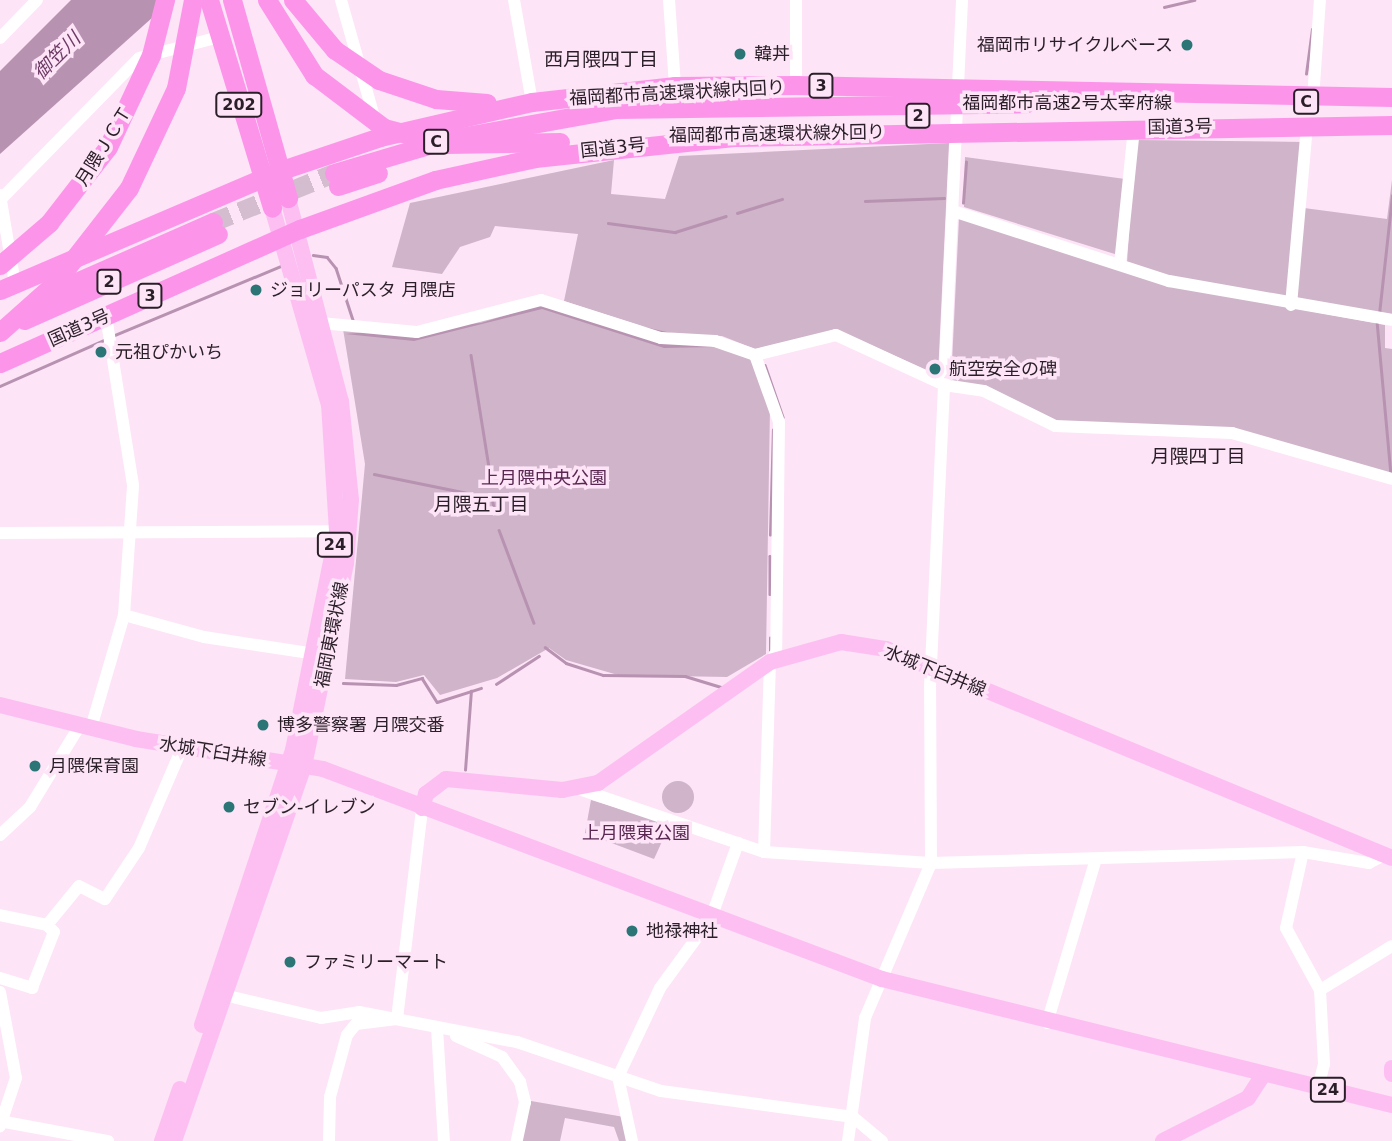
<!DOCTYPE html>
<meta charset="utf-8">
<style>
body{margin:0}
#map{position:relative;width:1392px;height:1141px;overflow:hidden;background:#fde4f7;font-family:"DejaVu Sans","Noto Sans JP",sans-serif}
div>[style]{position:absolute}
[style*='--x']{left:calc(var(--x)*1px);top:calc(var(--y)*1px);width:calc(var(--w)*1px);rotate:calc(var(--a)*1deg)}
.green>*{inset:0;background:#d0b4ca}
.round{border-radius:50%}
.water>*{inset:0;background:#b892b1}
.stream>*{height:2.5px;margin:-1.25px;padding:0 1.25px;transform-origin:1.25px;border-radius:1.25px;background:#b892b1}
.highway-tunnel>*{height:19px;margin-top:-9.5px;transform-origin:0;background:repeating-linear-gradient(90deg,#d3bdce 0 19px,transparent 0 29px)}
.minor>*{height:12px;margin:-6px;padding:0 6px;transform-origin:6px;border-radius:6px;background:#fff}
.major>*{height:16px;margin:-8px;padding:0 8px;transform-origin:8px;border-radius:8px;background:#fdbff2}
.highway>*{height:19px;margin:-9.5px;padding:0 9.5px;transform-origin:9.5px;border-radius:9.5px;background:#fc95ea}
.dots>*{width:19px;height:19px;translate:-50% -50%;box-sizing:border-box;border:4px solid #fde4f7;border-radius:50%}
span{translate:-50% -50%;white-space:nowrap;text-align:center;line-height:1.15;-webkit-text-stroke:7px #fde4f7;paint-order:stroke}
.shield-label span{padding:2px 5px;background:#fde4f7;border:2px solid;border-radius:5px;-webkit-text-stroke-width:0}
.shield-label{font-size:16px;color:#2a1f28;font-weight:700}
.poi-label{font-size:18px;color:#2a1f28}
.right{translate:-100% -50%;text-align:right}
.left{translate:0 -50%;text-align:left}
.street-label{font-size:18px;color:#2a1f28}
.park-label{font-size:18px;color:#592751}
.water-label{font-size:19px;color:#6d3a65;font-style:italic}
.neighbourhood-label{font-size:19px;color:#2a1f28}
</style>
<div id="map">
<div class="green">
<div style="clip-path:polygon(1135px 140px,1304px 142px,1289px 298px,1168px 277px,1127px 263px)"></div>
<div style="clip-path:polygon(949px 143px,938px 375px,837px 330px,755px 349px,722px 336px,666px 334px,564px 301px,578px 234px,495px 226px,490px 237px,460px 247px,442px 274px,392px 267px,410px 203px,614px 160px,611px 194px,665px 199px,679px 156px)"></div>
<div style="clip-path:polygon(965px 157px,1125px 179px,1118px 255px,964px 207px)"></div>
<div style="clip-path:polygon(1392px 180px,1392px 316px,1295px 299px,1304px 208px,1387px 219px)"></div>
<div style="clip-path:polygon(959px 218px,1169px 285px,1385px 325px,1385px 348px,1392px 349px,1392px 477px,1188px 426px,1068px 425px,951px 383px)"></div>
<div style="clip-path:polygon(542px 303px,754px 357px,770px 407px,766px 654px,727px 677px,618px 675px,566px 660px,549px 648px,497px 678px,440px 695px,424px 675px,396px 682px,345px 679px,365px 464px,343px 329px,418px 335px)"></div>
<div class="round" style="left:662px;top:781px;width:32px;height:32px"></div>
<div style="clip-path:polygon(591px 800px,670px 824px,654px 859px,585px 833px)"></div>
<div style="clip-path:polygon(531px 1101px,624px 1117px,630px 1141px,619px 1141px,614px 1127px,565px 1118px,560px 1141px,517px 1141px)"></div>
</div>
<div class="water">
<div style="clip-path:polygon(71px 0,172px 0,0 154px,0 71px)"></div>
<div style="clip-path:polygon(542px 304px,716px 343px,753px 358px,715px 347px,664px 348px,542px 309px,414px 341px,345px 334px,481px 323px)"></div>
</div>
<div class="stream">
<div style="--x:1164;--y:7;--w:31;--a:-13"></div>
<div style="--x:1306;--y:74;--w:45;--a:-82.4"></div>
<div style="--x:865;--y:201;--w:79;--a:-2.2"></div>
<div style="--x:963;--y:203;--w:41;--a:-85.8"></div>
<div style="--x:737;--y:213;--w:47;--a:-17.3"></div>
<div style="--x:608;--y:223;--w:68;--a:7.7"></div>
<div style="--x:675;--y:232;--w:53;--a:-17.4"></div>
<div style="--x:313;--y:255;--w:14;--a:8"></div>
<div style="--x:327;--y:257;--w:14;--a:51"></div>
<div style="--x:336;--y:268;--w:55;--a:71.9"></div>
<div style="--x:1379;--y:314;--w:119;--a:-83.7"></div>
<div style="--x:1377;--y:321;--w:154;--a:84.8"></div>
<div style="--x:115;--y:335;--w:182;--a:-22.6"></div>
<div style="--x:471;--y:355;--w:113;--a:80.9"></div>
<div style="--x:765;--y:365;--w:55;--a:70.9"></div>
<div style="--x:0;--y:386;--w:116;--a:-23.9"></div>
<div style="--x:374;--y:474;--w:120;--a:11.5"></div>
<div style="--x:492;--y:497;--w:17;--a:80"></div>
<div style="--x:499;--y:530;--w:99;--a:69.4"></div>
<div style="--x:770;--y:535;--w:105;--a:-88.4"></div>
<div style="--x:770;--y:556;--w:38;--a:90"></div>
<div style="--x:545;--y:647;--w:26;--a:37"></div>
<div style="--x:566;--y:663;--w:39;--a:18"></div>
<div style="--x:603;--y:675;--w:82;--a:0.7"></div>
<div style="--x:685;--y:676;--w:39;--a:17"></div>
<div style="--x:770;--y:650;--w:12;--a:-90"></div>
<div style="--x:343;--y:683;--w:53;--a:2.2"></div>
<div style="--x:396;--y:685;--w:27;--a:-15"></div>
<div style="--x:422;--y:678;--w:28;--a:58"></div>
<div style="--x:437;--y:702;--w:46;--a:-17.7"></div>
<div style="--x:496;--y:684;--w:51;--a:-33.1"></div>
<div style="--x:465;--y:770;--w:79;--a:-85.7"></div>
</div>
<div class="highway-tunnel">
<div style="--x:213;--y:222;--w:131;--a:-22"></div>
</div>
<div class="minor">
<div style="--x:341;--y:0;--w:125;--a:74.2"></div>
<div style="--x:514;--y:0;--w:104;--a:80"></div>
<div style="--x:669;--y:0;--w:86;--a:86"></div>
<div style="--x:0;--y:38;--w:53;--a:-45.8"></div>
<div style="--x:796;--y:85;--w:85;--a:-90"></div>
<div style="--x:1313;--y:99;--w:99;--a:-86"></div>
<div style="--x:0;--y:195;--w:90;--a:80.4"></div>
<div style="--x:3;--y:197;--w:194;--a:-45.6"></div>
<div style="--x:139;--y:58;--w:83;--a:-14.7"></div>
<div style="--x:953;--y:211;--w:227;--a:18"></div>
<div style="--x:1169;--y:281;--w:226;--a:9.9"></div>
<div style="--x:1120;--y:264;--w:137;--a:-84.1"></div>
<div style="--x:1291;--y:305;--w:182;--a:-84.9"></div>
<div style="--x:321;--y:323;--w:96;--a:5.4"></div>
<div style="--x:417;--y:332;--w:128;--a:-14.5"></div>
<div style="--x:541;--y:300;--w:126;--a:17.6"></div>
<div style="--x:661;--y:338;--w:54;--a:3.2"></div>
<div style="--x:715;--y:341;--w:42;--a:19.3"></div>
<div style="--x:755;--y:355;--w:83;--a:-13.9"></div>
<div style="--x:836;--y:335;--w:119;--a:24.8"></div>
<div style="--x:944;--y:385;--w:40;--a:8.5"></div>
<div style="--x:984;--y:391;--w:79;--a:26.2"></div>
<div style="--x:1055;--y:426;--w:177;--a:2.3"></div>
<div style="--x:1232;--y:433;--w:166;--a:16"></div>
<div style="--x:755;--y:355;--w:71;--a:70.3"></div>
<div style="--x:779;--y:422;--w:231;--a:90.7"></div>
<div style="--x:776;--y:653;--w:11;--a:124"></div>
<div style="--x:770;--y:662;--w:190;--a:91.8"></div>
<div style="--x:0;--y:533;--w:337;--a:-0.3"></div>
<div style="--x:124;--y:615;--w:83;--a:15.4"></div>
<div style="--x:204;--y:637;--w:112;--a:8.7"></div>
<div style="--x:91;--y:728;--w:118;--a:-73.7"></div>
<div style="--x:124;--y:615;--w:130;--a:-86"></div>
<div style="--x:133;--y:485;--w:171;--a:-99.1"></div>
<div style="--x:579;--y:789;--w:195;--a:18.8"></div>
<div style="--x:764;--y:852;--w:167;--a:3.8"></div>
<div style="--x:931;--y:863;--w:372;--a:-1.7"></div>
<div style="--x:1303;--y:852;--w:67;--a:9.5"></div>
<div style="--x:1369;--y:863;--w:17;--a:-28"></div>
<div style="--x:0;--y:835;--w:41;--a:-43"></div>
<div style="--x:30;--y:807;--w:96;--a:-58.6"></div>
<div style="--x:1303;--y:852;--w:78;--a:102.6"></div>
<div style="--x:1286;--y:928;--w:71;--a:61.3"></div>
<div style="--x:1320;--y:990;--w:74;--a:86.9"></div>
<div style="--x:1324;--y:1064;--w:25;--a:104"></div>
<div style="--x:0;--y:915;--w:48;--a:12"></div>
<div style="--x:0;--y:978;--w:34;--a:17"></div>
<div style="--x:32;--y:988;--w:60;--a:-68.6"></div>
<div style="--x:54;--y:932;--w:10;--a:-135"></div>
<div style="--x:47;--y:925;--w:50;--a:-50.6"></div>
<div style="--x:79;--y:886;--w:29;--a:27"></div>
<div style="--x:105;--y:899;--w:61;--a:-56.3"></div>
<div style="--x:139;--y:848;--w:109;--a:-66.7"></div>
<div style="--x:1320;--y:990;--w:84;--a:-31.4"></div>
<div style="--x:0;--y:992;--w:87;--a:79.5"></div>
<div style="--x:16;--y:1078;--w:51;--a:108.4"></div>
<div style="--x:224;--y:995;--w:100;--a:13.3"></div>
<div style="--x:321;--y:1018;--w:38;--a:-9"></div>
<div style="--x:359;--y:1012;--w:161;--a:10.8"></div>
<div style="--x:517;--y:1042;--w:152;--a:18.8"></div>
<div style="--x:661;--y:1091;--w:194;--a:7.7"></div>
<div style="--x:853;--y:1117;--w:38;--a:40"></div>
<div style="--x:1047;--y:1023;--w:171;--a:-73.4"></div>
<div style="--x:437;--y:1028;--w:113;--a:86.5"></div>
<div style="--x:456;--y:1036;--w:51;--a:24.5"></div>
<div style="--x:502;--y:1057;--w:31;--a:54"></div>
<div style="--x:520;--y:1082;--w:21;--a:76"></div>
<div style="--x:525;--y:1102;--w:40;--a:102"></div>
<div style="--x:5;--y:1122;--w:105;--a:10.5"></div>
<div style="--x:329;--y:1141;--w:44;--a:-88.7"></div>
<div style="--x:330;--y:1097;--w:64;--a:-74.7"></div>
<div style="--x:347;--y:1035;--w:14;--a:-51"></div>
<div style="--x:356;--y:1024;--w:41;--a:-7"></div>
<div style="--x:397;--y:1019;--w:212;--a:-83.2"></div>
<div style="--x:632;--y:1141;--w:66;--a:-102.3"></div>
<div style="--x:618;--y:1077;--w:98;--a:-64.7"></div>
<div style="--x:660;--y:988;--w:87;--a:-53.9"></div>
<div style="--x:711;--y:918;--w:80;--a:-70.2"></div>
<div style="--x:848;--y:1141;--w:124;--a:-82.1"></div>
<div style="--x:865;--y:1018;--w:168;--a:-66.9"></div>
<div style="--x:931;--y:863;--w:176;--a:-90.3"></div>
<div style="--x:930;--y:687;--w:688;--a:-87.33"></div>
</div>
<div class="major">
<div style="--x:0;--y:705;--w:140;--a:14"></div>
<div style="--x:136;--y:739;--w:189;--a:9.1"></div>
<div style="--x:323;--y:769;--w:597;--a:20.59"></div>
<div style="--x:882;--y:979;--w:525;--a:13.88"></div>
<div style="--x:422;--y:808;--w:15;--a:-74"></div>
<div style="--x:426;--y:794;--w:25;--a:-37"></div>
<div style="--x:446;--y:779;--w:117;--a:5.4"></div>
<div style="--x:562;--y:790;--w:37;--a:-11"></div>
<div style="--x:598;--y:783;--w:210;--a:-35.1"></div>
<div style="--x:770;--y:662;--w:74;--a:-15.7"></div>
<div style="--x:841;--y:642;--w:46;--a:8.8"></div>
<div style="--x:886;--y:649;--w:547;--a:22.44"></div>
<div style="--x:202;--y:1025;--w:290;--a:-71.7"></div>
<div style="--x:293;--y:750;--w:223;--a:-78.6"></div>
<div style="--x:337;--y:531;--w:126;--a:-93.6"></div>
<div style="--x:329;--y:405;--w:205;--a:-106.1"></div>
<div style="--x:1392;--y:1068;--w:6;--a:90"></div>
<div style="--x:162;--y:1141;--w:55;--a:-70.9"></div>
<div style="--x:174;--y:1141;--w:397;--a:-70.9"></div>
<div style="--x:304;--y:766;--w:207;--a:-78.3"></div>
<div style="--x:346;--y:563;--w:63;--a:-85.5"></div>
<div style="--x:351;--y:500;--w:99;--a:-95.8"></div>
<div style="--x:341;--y:402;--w:211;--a:-104.6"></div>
<div style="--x:1163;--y:1141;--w:95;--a:-26.8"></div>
<div style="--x:1248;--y:1098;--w:27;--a:-57"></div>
</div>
<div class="highway">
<div style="--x:209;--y:0;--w:217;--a:73.1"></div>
<div style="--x:232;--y:0;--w:206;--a:74.2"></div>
<div style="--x:267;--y:0;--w:89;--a:57.9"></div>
<div style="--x:314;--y:75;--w:88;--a:37.1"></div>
<div style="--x:384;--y:128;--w:63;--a:14.7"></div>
<div style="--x:445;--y:144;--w:115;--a:-1"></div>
<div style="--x:293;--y:0;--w:65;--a:50"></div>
<div style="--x:335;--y:50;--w:53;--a:34.3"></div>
<div style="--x:379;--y:80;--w:60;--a:18.4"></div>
<div style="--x:436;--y:99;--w:51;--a:4.5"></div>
<div style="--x:334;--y:173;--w:120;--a:-16.5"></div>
<div style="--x:449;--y:139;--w:170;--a:-10.2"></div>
<div style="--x:616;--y:109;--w:410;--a:-0.8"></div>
<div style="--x:338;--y:186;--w:42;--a:-18"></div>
<div style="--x:0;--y:265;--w:65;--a:-40.6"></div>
<div style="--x:49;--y:223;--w:96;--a:-52.2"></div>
<div style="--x:108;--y:147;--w:102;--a:-64.9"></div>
<div style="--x:151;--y:55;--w:57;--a:-75.7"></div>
<div style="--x:0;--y:290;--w:303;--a:-23.1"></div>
<div style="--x:279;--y:171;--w:107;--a:-18.6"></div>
<div style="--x:380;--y:137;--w:156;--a:-13"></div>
<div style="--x:532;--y:102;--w:144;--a:-6.4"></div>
<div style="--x:675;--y:86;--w:121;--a:-0.5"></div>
<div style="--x:796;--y:85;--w:596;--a:1.15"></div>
<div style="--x:49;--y:294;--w:179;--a:-23.7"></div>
<div style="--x:24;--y:320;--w:212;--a:-23.9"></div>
<div style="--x:0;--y:332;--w:74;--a:-41.7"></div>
<div style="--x:55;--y:283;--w:120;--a:-52.1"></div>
<div style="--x:129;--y:188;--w:110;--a:-64.8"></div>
<div style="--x:176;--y:88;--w:90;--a:-79.1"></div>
<div style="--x:0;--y:363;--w:329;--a:-24.1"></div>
<div style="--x:300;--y:229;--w:144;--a:-19.9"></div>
<div style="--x:435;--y:180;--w:102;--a:-12.4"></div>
<div style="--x:535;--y:158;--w:202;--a:-6"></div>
<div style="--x:736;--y:137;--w:656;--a:-1.05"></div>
</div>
<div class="dots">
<div style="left:1187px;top:45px;background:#2b7577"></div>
<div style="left:740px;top:54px;background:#2b7577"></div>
<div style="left:256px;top:290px;background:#2b7577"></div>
<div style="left:101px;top:352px;background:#2b7577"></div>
<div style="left:935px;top:369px;background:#2b7577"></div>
<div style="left:263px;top:725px;background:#2b7577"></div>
<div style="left:35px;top:766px;background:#2b7577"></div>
<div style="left:229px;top:807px;background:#2b7577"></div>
<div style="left:632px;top:931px;background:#2b7577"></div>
<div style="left:290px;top:962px;background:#2b7577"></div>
</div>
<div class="shield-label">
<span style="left:821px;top:86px">3</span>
<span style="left:1306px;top:102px">C</span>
<span style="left:239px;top:105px">202</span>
<span style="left:918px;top:116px">2</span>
<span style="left:436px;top:142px">C</span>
<span style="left:109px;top:282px">2</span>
<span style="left:150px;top:296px">3</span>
<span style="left:335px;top:545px">24</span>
<span style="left:1328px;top:1090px">24</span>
</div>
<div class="poi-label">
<span class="right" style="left:1173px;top:45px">福岡市リサイクルベース</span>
<span class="left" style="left:754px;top:54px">韓丼</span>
<span class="left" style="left:270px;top:290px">ジョリーパスタ 月隈店</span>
<span class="left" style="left:115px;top:352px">元祖ぴかいち</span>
<span class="left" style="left:949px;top:369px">航空安全の碑</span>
<span class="left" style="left:277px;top:725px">博多警察署 月隈交番</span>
<span class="left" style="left:49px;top:766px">月隈保育園</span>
<span class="left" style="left:243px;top:807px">セブン-イレブン</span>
<span class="left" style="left:646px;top:931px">地禄神社</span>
<span class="left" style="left:304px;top:962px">ファミリーマート</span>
</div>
<div class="street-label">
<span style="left:677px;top:93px;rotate:-3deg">福岡都市高速環状線内回り</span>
<span style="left:1067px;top:103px">福岡都市高速2号太宰府線</span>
<span style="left:1180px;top:127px;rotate:-1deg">国道3号</span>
<span style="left:777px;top:134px;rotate:-1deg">福岡都市高速環状線外回り</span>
<span style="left:104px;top:146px;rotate:-58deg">月隈ＪＣＴ</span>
<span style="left:613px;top:148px;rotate:-6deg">国道3号</span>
<span style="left:79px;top:328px;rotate:-24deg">国道3号</span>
<span style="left:332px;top:635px;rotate:-79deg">福岡東環状線</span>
<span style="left:935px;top:671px;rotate:22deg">水城下臼井線</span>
<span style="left:213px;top:752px;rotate:9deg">水城下臼井線</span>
</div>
<div class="park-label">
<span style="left:544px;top:478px">上月隈中央公園</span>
<span style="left:636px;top:833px">上月隈東公園</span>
</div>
<div class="water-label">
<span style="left:57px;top:56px;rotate:-45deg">御笠川</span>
</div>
<div class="neighbourhood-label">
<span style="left:601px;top:60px">西月隈四丁目</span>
<span style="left:1198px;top:457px">月隈四丁目</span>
<span style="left:481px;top:505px">月隈五丁目</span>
</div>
</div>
